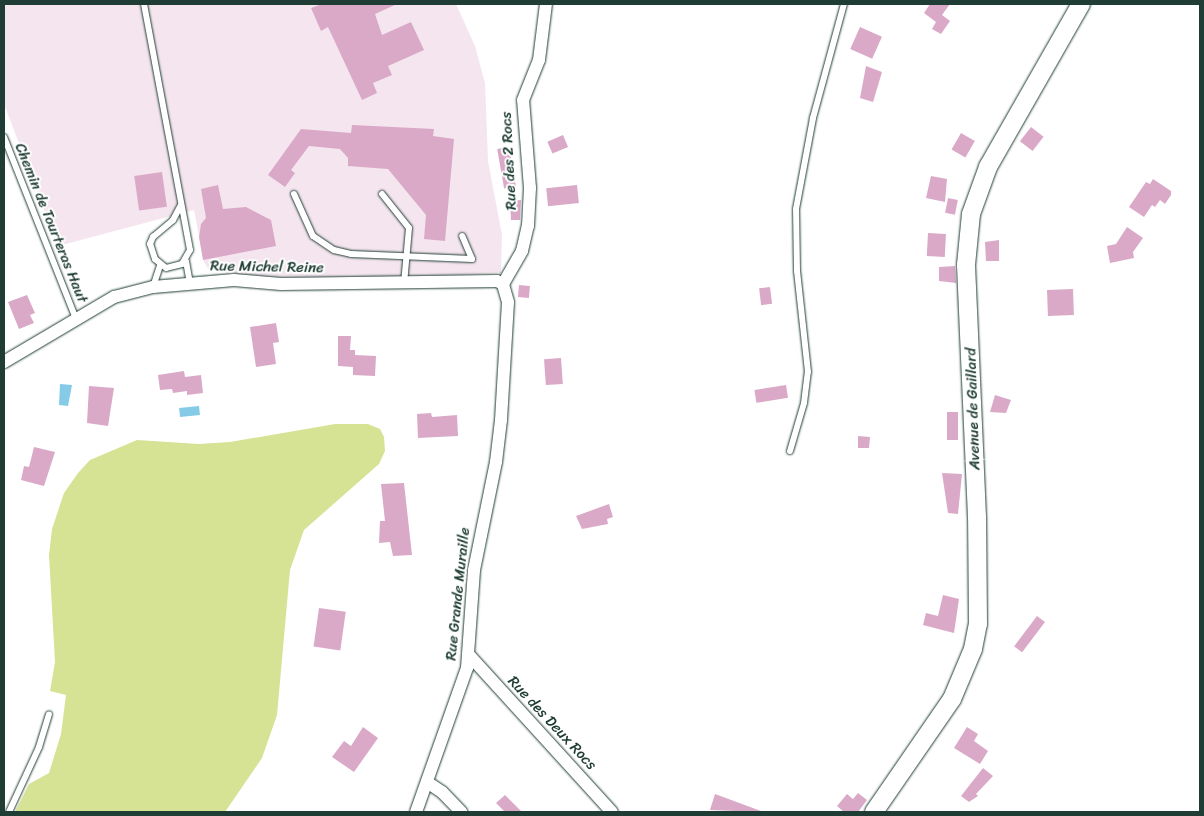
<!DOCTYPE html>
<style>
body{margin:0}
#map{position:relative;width:1204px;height:816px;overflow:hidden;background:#fff;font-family:Sriracha,sans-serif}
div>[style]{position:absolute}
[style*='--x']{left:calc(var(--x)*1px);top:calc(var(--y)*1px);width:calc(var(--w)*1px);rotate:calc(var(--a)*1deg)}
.built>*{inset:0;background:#f4e5ee}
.green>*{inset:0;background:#d6e294}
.water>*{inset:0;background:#85cbe7;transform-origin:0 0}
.building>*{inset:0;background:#daa9c8;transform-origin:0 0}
.roads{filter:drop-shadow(0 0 1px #1f3d34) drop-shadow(0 0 1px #1f3d34)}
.lane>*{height:6px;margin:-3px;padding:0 3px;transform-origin:3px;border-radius:3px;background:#fff}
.street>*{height:12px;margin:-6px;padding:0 6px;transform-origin:6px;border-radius:6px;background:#fff}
.secondary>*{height:18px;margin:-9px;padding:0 9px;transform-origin:9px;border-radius:9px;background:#fff}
span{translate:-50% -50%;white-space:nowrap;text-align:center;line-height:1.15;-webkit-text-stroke:4px #fff;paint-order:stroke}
.street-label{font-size:15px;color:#1f3d34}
.frame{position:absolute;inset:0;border:5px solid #1f3d34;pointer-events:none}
</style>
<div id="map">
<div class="built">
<div style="clip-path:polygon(4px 4px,456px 4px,475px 46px,485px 83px,488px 161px,502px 235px,501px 273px,380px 279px,259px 277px,209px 270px,204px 262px,194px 210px,58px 246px,4px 104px)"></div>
</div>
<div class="green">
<div style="clip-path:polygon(335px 424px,368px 424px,380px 429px,384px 437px,385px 451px,379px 464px,304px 530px,290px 570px,277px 715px,262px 758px,225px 812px,15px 812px,29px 784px,49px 773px,61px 734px,66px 695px,50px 691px,55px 662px,49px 555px,52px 529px,64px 493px,78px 473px,90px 460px,137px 440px,199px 444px,230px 442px)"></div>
</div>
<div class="water">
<div style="clip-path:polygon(60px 384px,72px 385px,68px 406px,59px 405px)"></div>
<div style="left:199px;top:406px;width:9px;height:20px;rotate:84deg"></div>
</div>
<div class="building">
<div style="clip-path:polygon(322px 4px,397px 4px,375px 14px,382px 35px,411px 22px,424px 50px,388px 66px,392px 75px,373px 83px,377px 93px,362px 100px,328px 27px,321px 31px,311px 8px)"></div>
<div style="clip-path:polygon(930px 4px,950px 4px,942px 15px,950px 21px,941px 34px,932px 29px,936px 22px,924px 13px)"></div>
<div style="left:860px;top:27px;width:24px;height:24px;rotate:24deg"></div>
<div style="clip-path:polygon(866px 66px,882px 72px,873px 102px,860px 98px)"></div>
<div style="clip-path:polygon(352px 125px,434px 129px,433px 136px,454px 139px,445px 241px,424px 239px,426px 215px,388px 169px,348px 166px,348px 158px,340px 149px,309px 146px,291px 170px,295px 173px,285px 187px,268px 175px,301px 129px,351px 133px)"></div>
<div style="left:1031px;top:127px;width:16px;height:18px;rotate:38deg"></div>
<div style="left:961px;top:133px;width:16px;height:19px;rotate:30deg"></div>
<div style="left:563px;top:135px;width:13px;height:17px;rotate:67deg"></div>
<div style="left:509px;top:147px;width:40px;height:12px;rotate:80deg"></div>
<div style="left:162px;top:172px;width:35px;height:28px;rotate:82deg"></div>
<div style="clip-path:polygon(931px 176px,947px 179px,945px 202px,926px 198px)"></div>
<div style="clip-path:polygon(1153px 179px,1171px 191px,1171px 195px,1165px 204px,1160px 200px,1155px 207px,1152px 205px,1144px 217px,1129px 207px,1146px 182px,1150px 184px)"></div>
<div style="clip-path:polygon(218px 185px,223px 209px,246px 207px,271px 220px,276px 246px,203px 260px,199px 237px,201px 224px,206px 218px,201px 189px)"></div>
<div style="left:577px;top:185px;width:18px;height:31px;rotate:84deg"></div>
<div style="left:948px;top:198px;width:10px;height:15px;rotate:11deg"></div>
<div style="clip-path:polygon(521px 200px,520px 220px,511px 220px,510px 201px)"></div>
<div style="clip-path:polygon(1127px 227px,1143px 238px,1133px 252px,1134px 258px,1110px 263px,1107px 246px,1116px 244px)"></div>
<div style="left:928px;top:233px;width:18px;height:23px;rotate:3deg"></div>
<div style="clip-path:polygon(999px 240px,999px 261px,986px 261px,985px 242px)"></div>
<div style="clip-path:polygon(955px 266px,956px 283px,939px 281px,939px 267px)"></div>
<div style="left:519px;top:285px;width:11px;height:12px;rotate:5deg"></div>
<div style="left:770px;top:287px;width:17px;height:11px;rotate:83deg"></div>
<div style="left:1073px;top:289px;width:26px;height:26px;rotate:88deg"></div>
<div style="clip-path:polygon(27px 295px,35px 313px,30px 315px,34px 323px,19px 329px,8px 302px)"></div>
<div style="clip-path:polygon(276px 323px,279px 342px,273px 343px,276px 364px,256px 367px,250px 327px)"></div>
<div style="clip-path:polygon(338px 336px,351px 336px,350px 350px,355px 350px,355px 355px,376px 356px,375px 376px,353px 375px,353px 367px,338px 366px)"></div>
<div style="left:561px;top:358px;width:26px;height:17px;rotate:86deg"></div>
<div style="clip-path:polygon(184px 371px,185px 377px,201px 375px,203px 393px,187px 395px,187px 391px,173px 393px,172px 389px,160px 390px,158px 375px)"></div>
<div style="left:786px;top:385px;width:13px;height:32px;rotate:81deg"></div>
<div style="clip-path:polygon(89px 386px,114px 388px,108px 426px,87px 423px)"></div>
<div style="clip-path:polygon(995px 395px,1011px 400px,1006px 413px,990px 412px)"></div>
<div style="left:947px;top:412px;width:11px;height:28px"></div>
<div style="clip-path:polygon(431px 413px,432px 417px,457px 415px,458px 436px,418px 438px,417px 414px)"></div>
<div style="clip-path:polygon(858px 436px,870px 437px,869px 448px,858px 448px)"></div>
<div style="clip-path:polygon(34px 447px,55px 452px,44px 486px,21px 480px,24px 466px,29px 467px)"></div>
<div style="clip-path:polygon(942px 473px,962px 474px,958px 514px,948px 513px)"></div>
<div style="clip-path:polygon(404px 483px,412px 555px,393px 556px,390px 542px,379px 543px,380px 521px,385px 521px,381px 484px)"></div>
<div style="clip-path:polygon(609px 504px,613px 517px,607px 519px,608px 524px,582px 529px,576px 516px)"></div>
<div style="clip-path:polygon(943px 595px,959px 599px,954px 633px,923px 625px,926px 613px,938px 616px)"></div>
<div style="left:319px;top:608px;width:27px;height:39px;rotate:8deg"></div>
<div style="left:1037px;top:616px;width:10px;height:38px;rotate:37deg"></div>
<div style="clip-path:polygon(363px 727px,378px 738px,354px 772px,332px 757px,344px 741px,351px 746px)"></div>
<div style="clip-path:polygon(967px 727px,978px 734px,974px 741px,988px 751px,980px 764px,954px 748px)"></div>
<div style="clip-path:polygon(983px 768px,993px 776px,976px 794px,978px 796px,969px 802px,961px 796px)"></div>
<div style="clip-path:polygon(858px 793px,867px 800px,858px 812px,844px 812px,837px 806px,847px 794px,853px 799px)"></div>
<div style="clip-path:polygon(715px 794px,761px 811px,761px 812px,710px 810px)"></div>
<div style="clip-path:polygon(505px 795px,522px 812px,505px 812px,496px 803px)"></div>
</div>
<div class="roads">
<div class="lane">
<div style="--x:144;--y:4;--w:250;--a:79.4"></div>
<div style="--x:190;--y:250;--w:16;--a:120"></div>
<div style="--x:182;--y:264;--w:16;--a:166"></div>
<div style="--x:166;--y:268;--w:14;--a:-141"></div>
<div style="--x:155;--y:259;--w:16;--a:-108"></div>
<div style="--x:150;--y:244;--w:8;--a:-67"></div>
<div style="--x:153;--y:237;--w:26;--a:-40"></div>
<div style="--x:173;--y:220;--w:17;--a:-62"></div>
<div style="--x:4;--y:137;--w:196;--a:68.4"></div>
<div style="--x:294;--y:194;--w:46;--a:65.7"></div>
<div style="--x:313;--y:236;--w:25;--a:34"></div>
<div style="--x:334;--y:250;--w:17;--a:13"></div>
<div style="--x:351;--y:254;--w:121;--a:2.4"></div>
<div style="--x:472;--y:259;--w:25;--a:-113"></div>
<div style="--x:382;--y:194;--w:43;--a:51.5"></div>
<div style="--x:409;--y:228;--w:56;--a:95.1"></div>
<div style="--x:186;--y:261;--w:22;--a:80"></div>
<div style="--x:153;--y:287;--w:23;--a:-72"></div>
<div style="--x:790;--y:451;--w:50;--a:-73.7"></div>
<div style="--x:804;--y:403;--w:31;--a:-83"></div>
<div style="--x:808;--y:372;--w:102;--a:-96.2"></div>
<div style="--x:797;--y:271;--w:62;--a:-90.9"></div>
<div style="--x:796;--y:209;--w:93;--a:-79.4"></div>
<div style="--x:813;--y:118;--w:118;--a:-74.8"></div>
<div style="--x:9;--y:812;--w:72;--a:-65.2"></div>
<div style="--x:39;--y:747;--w:34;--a:-73"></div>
</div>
<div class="street">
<div style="--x:503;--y:284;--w:38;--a:-60"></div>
<div style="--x:522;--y:251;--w:26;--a:-77"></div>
<div style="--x:528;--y:226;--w:38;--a:-87"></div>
<div style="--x:530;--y:188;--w:88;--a:-94.5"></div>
<div style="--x:523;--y:100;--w:43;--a:-68.2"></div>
<div style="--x:539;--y:60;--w:56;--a:-82.9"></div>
<div style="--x:4;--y:362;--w:128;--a:-30.6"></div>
<div style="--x:114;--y:297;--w:40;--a:-14.4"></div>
<div style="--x:153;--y:287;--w:81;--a:-4.9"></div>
<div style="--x:234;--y:280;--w:47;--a:4.9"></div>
<div style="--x:281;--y:284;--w:216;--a:-0.8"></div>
<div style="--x:497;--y:281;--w:7;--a:27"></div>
<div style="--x:469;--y:655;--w:212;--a:47.7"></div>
<div style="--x:427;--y:782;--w:18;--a:34"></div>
<div style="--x:442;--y:792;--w:28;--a:46"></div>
<div style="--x:416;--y:812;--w:153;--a:-70.5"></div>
<div style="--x:467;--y:668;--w:98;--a:-85.9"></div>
<div style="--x:474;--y:570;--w:110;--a:-78.5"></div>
<div style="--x:496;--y:462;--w:42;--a:-83.2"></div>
<div style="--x:501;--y:420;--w:118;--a:-86.6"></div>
<div style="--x:508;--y:302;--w:19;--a:-106"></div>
</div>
<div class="secondary">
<div style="--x:874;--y:812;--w:137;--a:-55.4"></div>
<div style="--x:952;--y:699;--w:54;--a:-67.2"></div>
<div style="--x:973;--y:649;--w:25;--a:-79"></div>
<div style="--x:978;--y:624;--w:107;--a:-90.5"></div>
<div style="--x:977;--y:517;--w:252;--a:-92.5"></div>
<div style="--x:966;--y:265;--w:51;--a:-84.4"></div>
<div style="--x:971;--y:214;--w:50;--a:-70.1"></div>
<div style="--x:988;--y:167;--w:188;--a:-60.3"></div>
</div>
</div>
<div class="street-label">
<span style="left:509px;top:161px;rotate:-93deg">Rue des 2 Rocs</span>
<span style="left:51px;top:223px;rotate:68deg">Chemin de Tourteras Haut</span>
<span style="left:267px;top:267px;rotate:1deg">Rue Michel Reine</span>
<span style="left:973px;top:409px;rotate:-92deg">Avenue de Gaillard</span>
<span style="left:458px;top:594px;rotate:-84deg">Rue Grande Muraille</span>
<span style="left:552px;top:723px;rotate:47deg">Rue des Deux Rocs</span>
</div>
<div class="frame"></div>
</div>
